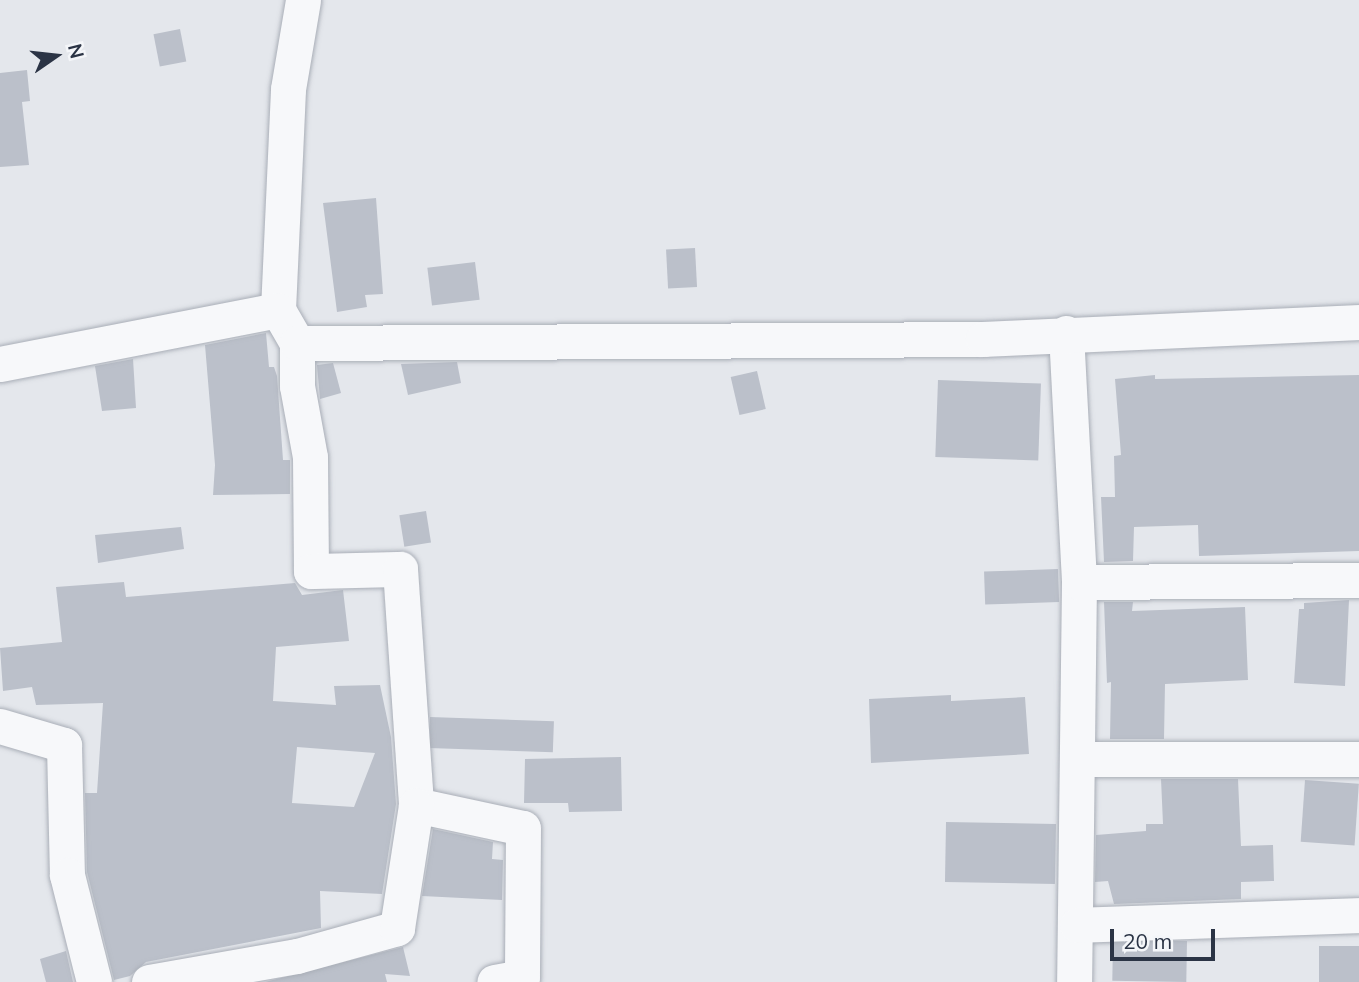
<!DOCTYPE html>
<style>
body{margin:0}
#map{position:relative;width:1359px;height:982px;overflow:hidden;background:#e4e7ec;font-family:Mulish,sans-serif}
div>[style]{position:absolute}
[style*='--x']{left:calc(var(--x)*1px);top:calc(var(--y)*1px);width:calc(var(--w)*1px);rotate:calc(var(--a)*1deg)}
.building>*{inset:0;background:#bbc0ca;transform-origin:0 0}
.roads{filter:drop-shadow(0 0 2px #a9aeb7) drop-shadow(0 0 2px #a9aeb7)}
.minor>*{height:35px;margin:-17.5px;padding:0 17.5px;transform-origin:17.5px;border-radius:17.5px;background:#f7f8fa}
span{translate:-50% -50%;white-space:nowrap;text-align:center;line-height:1.15;-webkit-text-stroke:7px #f4f6f9;paint-order:stroke}
.north{position:absolute;left:21px;top:21px;width:70px;height:70px;-webkit-text-stroke:5px #f4f6f9;paint-order:stroke;rotate:76deg;font-size:19px;font-weight:700;line-height:28px;text-align:center;color:#2b3445}
.north::after{content:'';display:block;margin:auto;width:24px;height:32px;background:#2b3445;clip-path:polygon(50% 0,100% 100%,50% 72%,0 100%)}
.scale{position:absolute;left:1110px;top:929px;width:105px;height:32px;box-sizing:border-box;border:4px solid #2b3445;border-top:0;padding-left:9px;font-size:21px;line-height:24px;white-space:nowrap;color:#2b3445;-webkit-text-stroke:5px #f4f6f9;paint-order:stroke}
</style>
<div id="map">
<div class="building">
<div style="left:180px;top:29px;width:33px;height:27px;rotate:79deg"></div>
<div style="clip-path:polygon(27px 70px,30px 101px,22px 102px,29px 165px,0 167px,0 73px)"></div>
<div style="clip-path:polygon(376px 198px,383px 294px,365px 295px,367px 307px,337px 312px,323px 203px)"></div>
<div style="left:695px;top:248px;width:39px;height:29px;rotate:87deg"></div>
<div style="left:475px;top:262px;width:38px;height:48px;rotate:83deg"></div>
<div style="clip-path:polygon(266px 333px,269px 367px,274px 367px,277px 376px,283px 460px,290px 460px,290px 494px,213px 495px,215px 465px,205px 345px)"></div>
<div style="clip-path:polygon(133px 359px,136px 408px,102px 411px,95px 366px)"></div>
<div style="clip-path:polygon(457px 362px,461px 383px,408px 395px,401px 364px)"></div>
<div style="clip-path:polygon(333px 363px,341px 393px,320px 399px,317px 365px)"></div>
<div style="left:757px;top:371px;width:39px;height:27px;rotate:77deg"></div>
<div style="clip-path:polygon(1155px 375px,1155px 379px,1359px 375px,1359px 551px,1199px 556px,1198px 525px,1134px 527px,1133px 561px,1104px 562px,1101px 497px,1115px 497px,1114px 456px,1121px 455px,1115px 379px)"></div>
<div style="left:938px;top:380px;width:103px;height:77px;rotate:2deg"></div>
<div style="left:426px;top:511px;width:32px;height:27px;rotate:81deg"></div>
<div style="clip-path:polygon(181px 527px,184px 549px,98px 563px,95px 535px)"></div>
<div style="left:1058px;top:569px;width:33px;height:74px;rotate:88deg"></div>
<div style="clip-path:polygon(evenodd,124px 582px,126px 597px,295px 583px,302px 595px,343px 590px,349px 641px,276px 647px,273px 701px,336px 705px,334px 686px,380px 685px,391px 737px,396px 804px,382px 894px,320px 891px,321px 928px,146px 962px,130px 976px,114px 980px,87px 872px,85px 793px,97px 793px,103px 703px,36px 705px,32px 687px,3px 691px,0 648px,62px 642px,56px 587px,124px 582px,297px 747px,375px 753px,354px 807px,292px 803px,297px 747px)"></div>
<div style="clip-path:polygon(1349px 600px,1345px 686px,1294px 683px,1299px 609px,1304px 609px,1304px 603px)"></div>
<div style="clip-path:polygon(1104px 602px,1133px 602px,1132px 611px,1245px 607px,1248px 680px,1165px 684px,1164px 739px,1110px 739px,1111px 682px,1107px 683px)"></div>
<div style="clip-path:polygon(951px 695px,951px 701px,1025px 697px,1029px 754px,871px 763px,869px 699px)"></div>
<div style="left:430px;top:717px;width:124px;height:31px;rotate:2deg"></div>
<div style="clip-path:polygon(621px 757px,622px 811px,569px 812px,568px 803px,524px 803px,525px 759px)"></div>
<div style="clip-path:polygon(1161px 779px,1238px 779px,1241px 846px,1273px 845px,1274px 881px,1241px 882px,1241px 899px,1114px 904px,1108px 881px,1095px 882px,1096px 835px,1146px 831px,1146px 824px,1163px 824px)"></div>
<div style="left:1305px;top:780px;width:54px;height:62px;rotate:4deg"></div>
<div style="left:1056px;top:824px;width:60px;height:110px;rotate:91deg"></div>
<div style="clip-path:polygon(433px 829px,493px 842px,492px 859px,503px 860px,502px 900px,422px 896px)"></div>
<div style="left:1187px;top:941px;width:41px;height:74px;rotate:91deg"></div>
<div style="left:1359px;top:946px;width:36px;height:40px;rotate:90deg"></div>
<div style="clip-path:polygon(403px 947px,410px 976px,385px 974px,387px 982px,265px 982px)"></div>
<div style="clip-path:polygon(66px 951px,73px 982px,46px 982px,40px 959px)"></div>
</div>
<div class="roads">
<div class="minor">
<div style="--x:278;--y:310;--w:221;--a:-87.4"></div>
<div style="--x:288;--y:89;--w:90;--a:-80.4"></div>
<div style="--x:1066;--y:333;--w:249;--a:87"></div>
<div style="--x:1079;--y:582;--w:400;--a:90.7"></div>
<div style="--x:297;--y:343;--w:43;--a:90"></div>
<div style="--x:297;--y:386;--w:72;--a:79.6"></div>
<div style="--x:310;--y:457;--w:114;--a:89.5"></div>
<div style="--x:311;--y:571;--w:89;--a:-1.3"></div>
<div style="--x:400;--y:569;--w:237;--a:86.1"></div>
<div style="--x:416;--y:805;--w:109;--a:12.1"></div>
<div style="--x:523;--y:828;--w:149;--a:90.4"></div>
<div style="--x:522;--y:977;--w:28;--a:170"></div>
<div style="--x:0;--y:364;--w:283;--a:-11"></div>
<div style="--x:278;--y:310;--w:38;--a:60"></div>
<div style="--x:297;--y:343;--w:686;--a:-0.33"></div>
<div style="--x:983;--y:339;--w:376;--a:-2.6"></div>
<div style="--x:1079;--y:582;--w:280;--a:-0.4"></div>
<div style="--x:0;--y:726;--w:67;--a:16.5"></div>
<div style="--x:64;--y:745;--w:130;--a:88.7"></div>
<div style="--x:67;--y:875;--w:110;--a:75.8"></div>
<div style="--x:1079;--y:759;--w:280;--a:0"></div>
<div style="--x:1077;--y:925;--w:282;--a:-2"></div>
<div style="--x:149;--y:982;--w:150;--a:-10"></div>
<div style="--x:297;--y:956;--w:104;--a:-15.6"></div>
<div style="--x:397;--y:928;--w:124;--a:-81.2"></div>
</div>
</div>
<div class="north">N</div>
<div class="scale">20 m</div>
</div>
